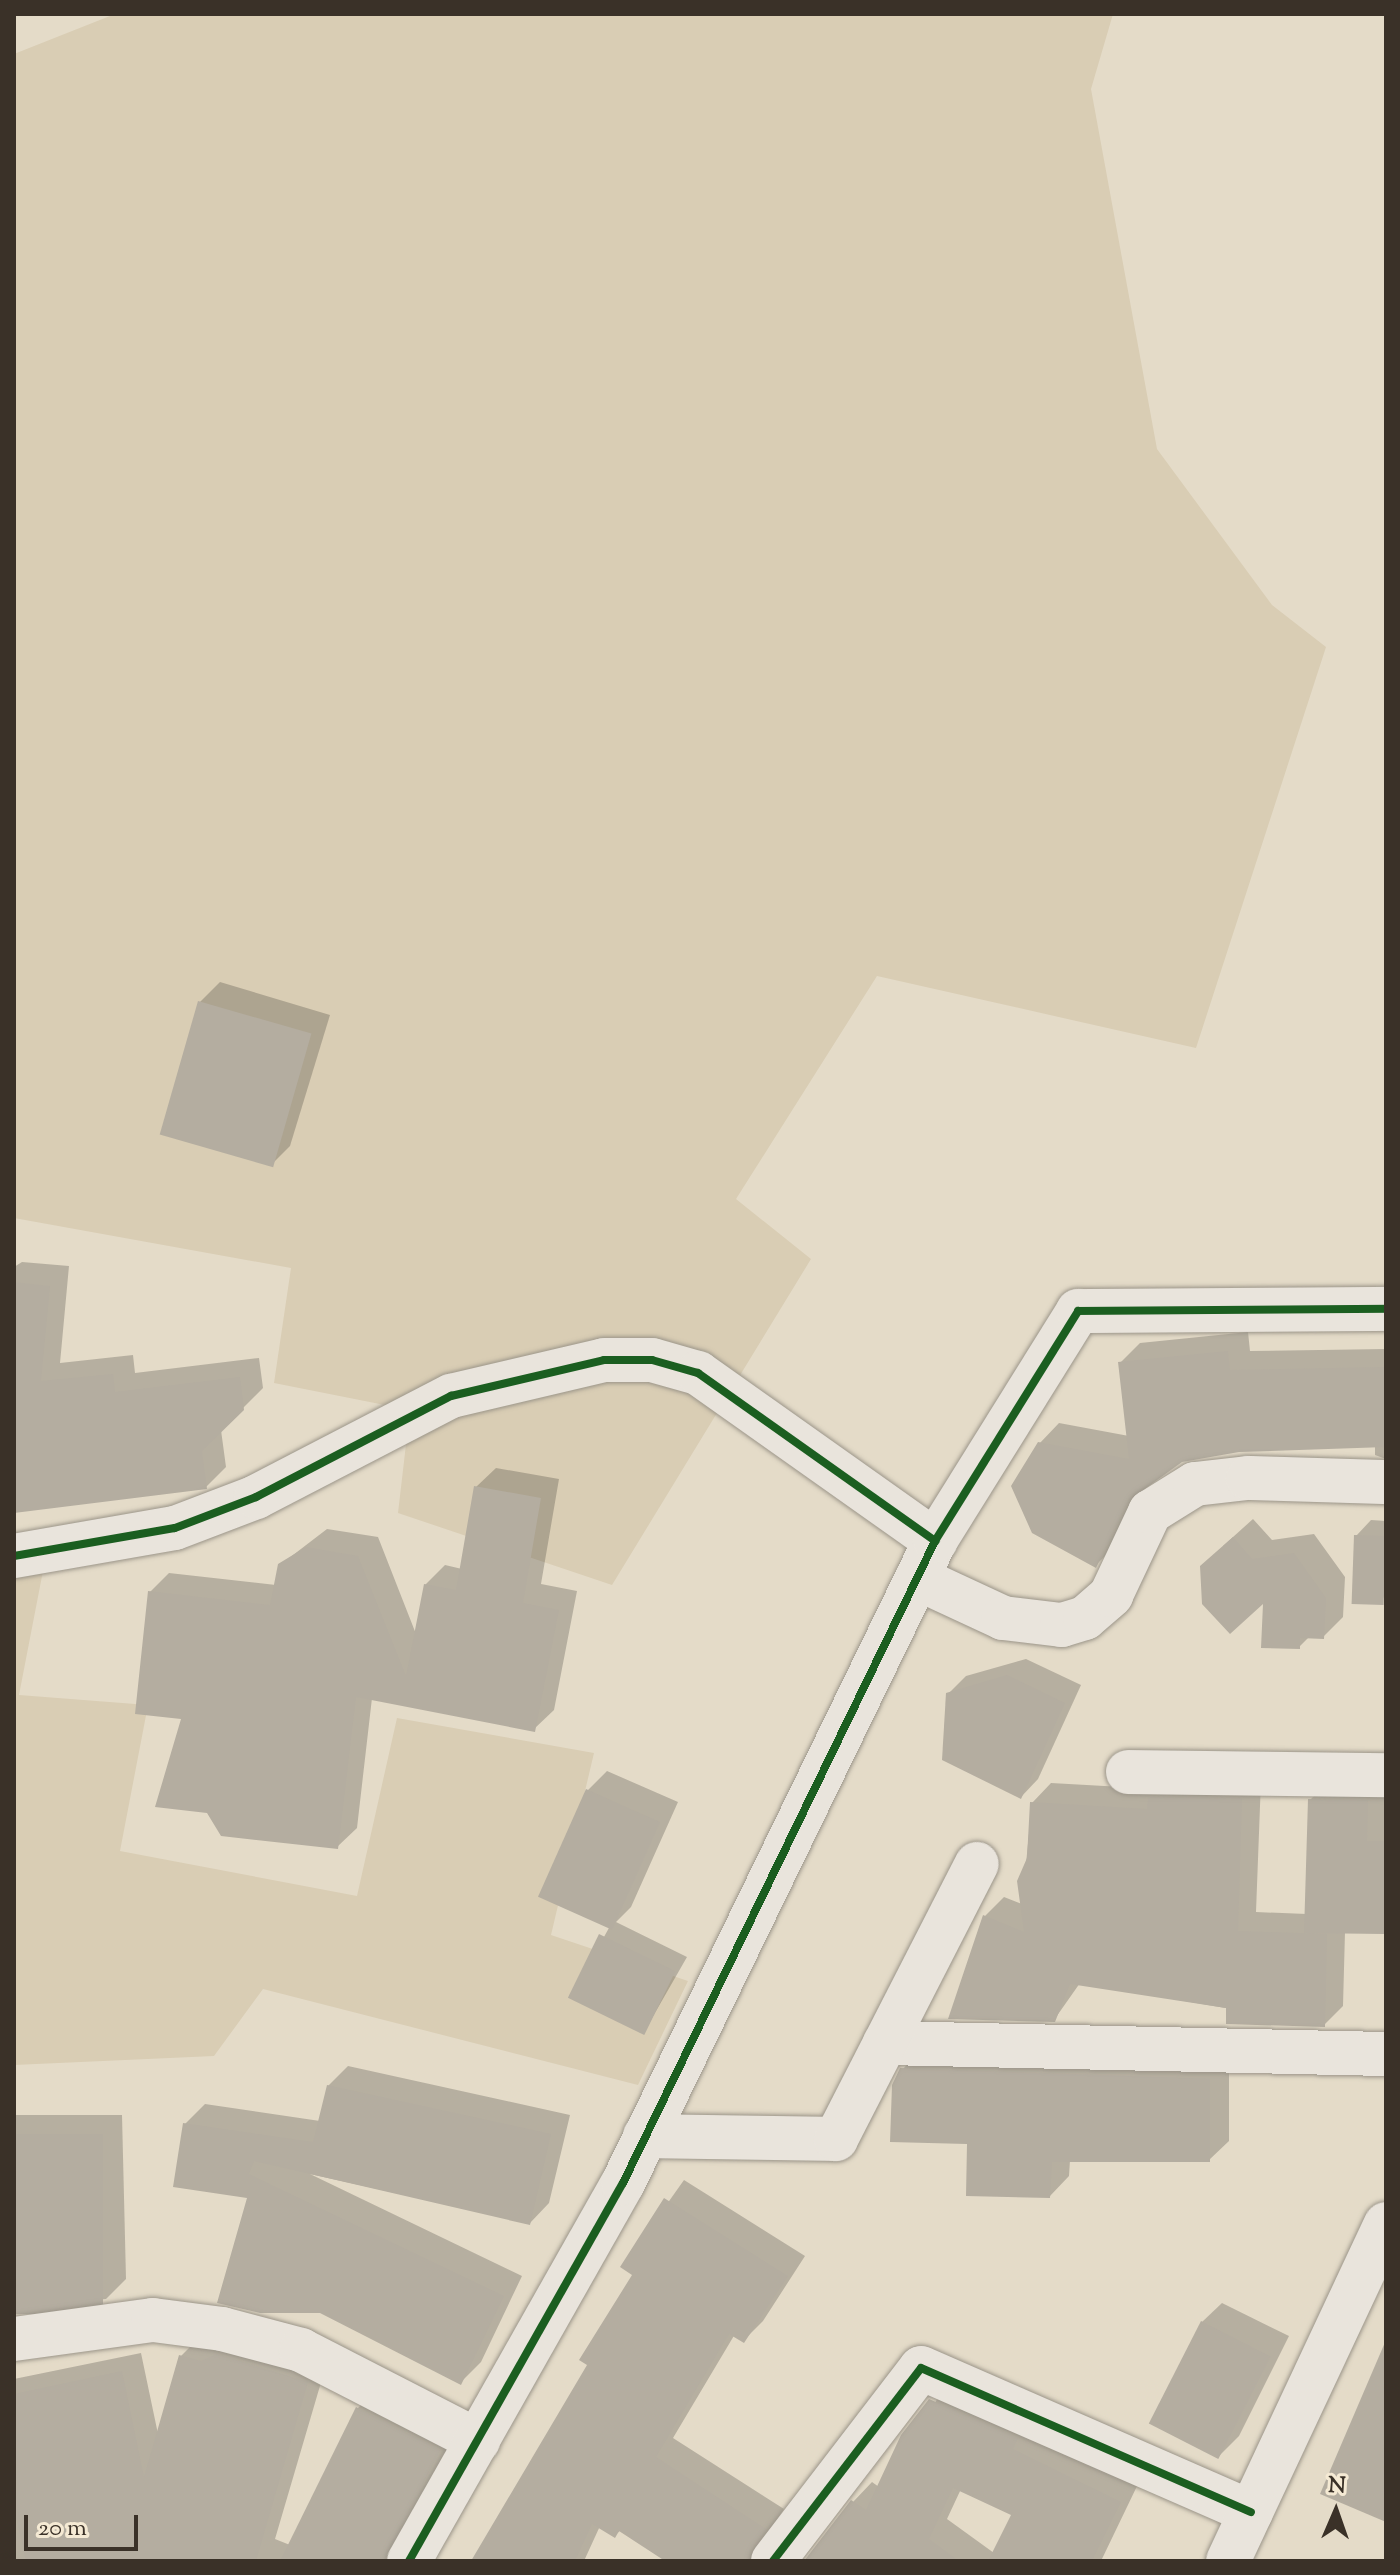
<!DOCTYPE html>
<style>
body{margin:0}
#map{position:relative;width:1400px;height:2575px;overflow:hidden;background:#e4dbc8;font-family:"Sorts Mill Goudy",serif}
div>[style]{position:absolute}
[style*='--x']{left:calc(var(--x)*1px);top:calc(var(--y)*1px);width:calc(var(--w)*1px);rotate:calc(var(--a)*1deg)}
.green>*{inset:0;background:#d9cdb4}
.shadow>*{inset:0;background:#0003}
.building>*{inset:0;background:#b4ada0;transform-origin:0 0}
.roads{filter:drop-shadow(0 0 2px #9b9589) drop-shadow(0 0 2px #9b9589)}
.minor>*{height:44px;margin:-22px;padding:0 22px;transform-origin:22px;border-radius:22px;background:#e9e4dc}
.cycleway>*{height:8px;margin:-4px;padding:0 4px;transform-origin:4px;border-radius:4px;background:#1b5e20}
span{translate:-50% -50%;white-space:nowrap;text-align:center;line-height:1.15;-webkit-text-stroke:7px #f5ead4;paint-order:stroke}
.frame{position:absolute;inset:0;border:16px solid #3a3128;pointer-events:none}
.north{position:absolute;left:1296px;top:2471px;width:80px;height:80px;-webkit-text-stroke:6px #f5ead4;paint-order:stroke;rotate:2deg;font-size:22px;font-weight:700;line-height:32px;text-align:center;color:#3a3128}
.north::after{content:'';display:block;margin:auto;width:28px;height:36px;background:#3a3128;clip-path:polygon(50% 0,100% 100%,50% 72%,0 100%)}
.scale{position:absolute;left:24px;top:2515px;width:114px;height:36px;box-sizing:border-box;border:4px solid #3a3128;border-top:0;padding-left:10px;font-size:24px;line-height:28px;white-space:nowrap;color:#3a3128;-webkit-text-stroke:6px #f5ead4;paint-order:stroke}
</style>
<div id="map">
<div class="green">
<div style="clip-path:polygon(115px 14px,1113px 14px,1091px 89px,1157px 449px,1272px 605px,1326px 647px,1196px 1048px,877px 976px,736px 1199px,811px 1259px,612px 1585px,398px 1513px,410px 1410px,274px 1383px,291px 1268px,14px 1218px,14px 54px)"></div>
<div style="clip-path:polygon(48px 1545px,19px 1695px,148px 1705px,120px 1851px,357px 1896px,397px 1718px,594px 1753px,551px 1935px,688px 1981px,638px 2085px,263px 1989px,214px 2056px,14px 2065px,14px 1554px)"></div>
</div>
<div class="shadow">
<div style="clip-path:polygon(220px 982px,330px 1015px,290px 1146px,270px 1166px,200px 1002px)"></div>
<div style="clip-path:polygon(22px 1262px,69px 1266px,60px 1363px,133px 1355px,135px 1373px,259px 1358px,263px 1388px,221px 1430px,226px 1467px,206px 1487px,14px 1501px,14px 1267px)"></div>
<div style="clip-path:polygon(1248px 1332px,1250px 1351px,1386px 1349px,1386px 1459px,1375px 1455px,1375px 1445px,1239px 1450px,1182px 1461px,1150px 1480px,1116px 1545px,1096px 1565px,1039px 1444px,1059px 1423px,1129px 1436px,1120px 1363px,1140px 1343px)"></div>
<div style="clip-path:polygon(496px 1468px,559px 1479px,541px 1584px,577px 1591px,554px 1710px,534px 1729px,372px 1698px,357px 1828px,337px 1847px,184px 1717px,150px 1592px,169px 1573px,276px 1585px,280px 1565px,327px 1529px,378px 1537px,416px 1634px,425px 1585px,445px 1565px,462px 1569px,476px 1487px)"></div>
<div style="clip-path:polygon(1253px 1519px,1272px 1540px,1314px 1534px,1345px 1577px,1343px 1617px,1323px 1637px,1310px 1636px,1299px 1647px,1223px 1546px)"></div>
<div style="clip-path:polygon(1371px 1520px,1386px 1521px,1386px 1603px,1356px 1536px)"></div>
<div style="clip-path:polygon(1026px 1659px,1081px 1685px,1038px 1779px,1021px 1797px,948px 1694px,966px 1676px)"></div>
<div style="clip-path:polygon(607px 1771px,678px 1802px,631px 1907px,616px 1922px,687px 1957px,644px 2032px,571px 1997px,610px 1926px,587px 1791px)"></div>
<div style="clip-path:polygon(1261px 1780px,1256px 1912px,1307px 1914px,1310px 1800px,1330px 1780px,1386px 1781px,1386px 1929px,1345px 1932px,1343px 2006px,1324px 2025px,1080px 1983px,1054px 2020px,985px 1916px,1004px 1897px,1022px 1904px,1032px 1803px,1051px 1783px,1158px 1789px)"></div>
<div style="clip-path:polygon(922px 2049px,1229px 2060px,1229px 2141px,1209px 2160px,1070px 2160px,1069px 2176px,1050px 2196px,969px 2143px,902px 2070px)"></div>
<div style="clip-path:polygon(348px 2066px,570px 2115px,549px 2203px,530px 2223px,310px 2174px,522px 2276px,481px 2362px,461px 2382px,250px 2196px,185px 2124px,205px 2104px,320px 2121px,328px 2086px)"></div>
<div style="clip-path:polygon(14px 2115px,122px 2115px,126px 2279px,106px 2299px,14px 2307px)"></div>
<div style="clip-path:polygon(684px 2180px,805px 2256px,763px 2321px,744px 2340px,735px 2334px,673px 2438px,784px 2509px,766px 2536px,774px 2561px,669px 2561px,621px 2530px,615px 2535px,600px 2526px,584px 2561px,474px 2561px,589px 2364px,635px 2274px,623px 2266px)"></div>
<div style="clip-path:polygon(1222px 2303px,1289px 2336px,1239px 2436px,1219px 2456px,1202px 2322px)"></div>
<div style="clip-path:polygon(201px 2336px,327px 2362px,275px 2539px,290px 2545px,358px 2408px,378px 2388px,458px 2429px,391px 2561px,14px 2561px,14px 2379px,141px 2353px,158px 2434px,181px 2356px)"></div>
<div style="clip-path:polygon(evenodd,950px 2380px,1139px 2482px,1101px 2561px,807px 2561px,853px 2502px,872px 2482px,879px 2487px,950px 2380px,961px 2489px,1013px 2514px,994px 2553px,947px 2519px,961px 2489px)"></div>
</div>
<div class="building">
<div style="left:198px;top:1001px;width:118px;height:139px;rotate:16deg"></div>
<div style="clip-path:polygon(14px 1282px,50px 1286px,41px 1381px,113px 1374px,115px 1392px,240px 1377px,244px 1410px,202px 1451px,207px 1489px,14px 1513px)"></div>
<div style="clip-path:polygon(1228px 1351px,1230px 1370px,1386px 1367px,1386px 1447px,1239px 1452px,1182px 1462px,1128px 1501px,1096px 1568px,1032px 1533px,1011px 1486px,1038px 1442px,1129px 1459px,1118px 1362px)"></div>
<div style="clip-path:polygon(474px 1486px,541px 1498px,523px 1603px,559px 1610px,535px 1732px,356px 1697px,338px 1849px,221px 1836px,207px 1813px,155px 1807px,181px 1719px,135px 1714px,148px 1591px,270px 1605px,278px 1564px,306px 1547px,358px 1556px,406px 1676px,424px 1584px,456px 1590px)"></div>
<div style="left:1354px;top:1535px;width:32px;height:69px;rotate:2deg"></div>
<div style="clip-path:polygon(1233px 1537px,1252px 1559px,1294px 1553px,1326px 1598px,1324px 1639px,1300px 1638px,1300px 1649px,1261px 1648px,1263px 1604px,1230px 1634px,1202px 1604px,1200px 1566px)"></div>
<div style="clip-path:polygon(1007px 1675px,1065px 1703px,1021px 1799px,942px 1760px,946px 1693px)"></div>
<div style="left:586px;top:1789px;width:81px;height:118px;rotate:24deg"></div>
<div style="clip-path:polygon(1148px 1797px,1242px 1798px,1238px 1931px,1327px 1934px,1325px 2027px,1226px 2024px,1226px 2008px,1070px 1984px,1055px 2022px,948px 2019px,983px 1915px,1024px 1932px,1017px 1881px,1027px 1858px,1030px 1802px,1147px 1809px)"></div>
<div style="clip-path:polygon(1308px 1799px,1368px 1800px,1367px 1841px,1386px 1841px,1384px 1934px,1304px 1933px)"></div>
<div style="left:599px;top:1934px;width:85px;height:71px;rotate:26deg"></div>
<div style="clip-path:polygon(900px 2068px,1210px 2079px,1210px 2162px,1052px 2162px,1050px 2198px,966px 2196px,967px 2144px,890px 2142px,892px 2085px)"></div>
<div style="clip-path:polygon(327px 2085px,551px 2134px,530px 2225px,254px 2161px,249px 2174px,504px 2296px,461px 2385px,320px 2313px,260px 2313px,217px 2303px,247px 2198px,173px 2187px,183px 2123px,313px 2142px)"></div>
<div style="left:14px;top:2134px;width:89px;height:180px"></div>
<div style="clip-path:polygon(664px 2198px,788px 2276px,744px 2343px,729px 2334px,656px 2457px,766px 2529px,749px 2561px,665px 2561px,619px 2531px,615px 2538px,592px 2524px,575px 2561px,471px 2561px,587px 2365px,579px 2360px,632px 2275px,620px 2267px)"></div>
<div style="left:1201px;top:2321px;width:78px;height:115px;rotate:27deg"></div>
<div style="clip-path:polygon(1386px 2340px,1386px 2522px,1320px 2494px)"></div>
<div style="clip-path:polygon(217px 2354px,308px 2382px,256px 2561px,26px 2561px,14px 2509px,14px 2394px,122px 2371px,144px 2477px,179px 2355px,201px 2361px)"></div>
<div style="clip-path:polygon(929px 2399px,1018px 2438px,1013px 2449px,1121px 2502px,1092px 2561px,988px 2561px,1011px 2515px,953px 2488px,929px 2539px,959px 2561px,804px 2561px,851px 2500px,866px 2510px,901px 2435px)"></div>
<div style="clip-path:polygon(356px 2407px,440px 2450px,384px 2561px,280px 2561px)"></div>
</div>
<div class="roads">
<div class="minor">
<div style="--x:14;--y:1556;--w:163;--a:-9.9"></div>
<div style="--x:175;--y:1528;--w:87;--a:-20.9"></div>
<div style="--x:256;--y:1497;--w:220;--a:-27.4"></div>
<div style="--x:451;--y:1396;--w:157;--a:-13.2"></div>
<div style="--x:604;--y:1360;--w:48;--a:0"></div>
<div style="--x:652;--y:1360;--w:48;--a:15.8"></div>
<div style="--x:698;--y:1373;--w:291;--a:35.3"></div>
<div style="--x:917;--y:1578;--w:95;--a:24.9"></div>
<div style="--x:1003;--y:1618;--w:59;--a:6.8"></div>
<div style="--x:1062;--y:1625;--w:24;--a:-17"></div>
<div style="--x:1085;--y:1618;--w:35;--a:-41"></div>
<div style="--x:1111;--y:1595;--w:92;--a:-64.8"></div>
<div style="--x:1150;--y:1512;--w:53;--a:-31.9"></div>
<div style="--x:1195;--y:1484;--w:53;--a:-6.5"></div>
<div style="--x:1248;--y:1478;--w:138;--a:1.7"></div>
<div style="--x:1128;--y:1772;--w:258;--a:0.7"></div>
<div style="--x:885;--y:2043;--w:501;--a:1.26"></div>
<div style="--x:645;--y:2136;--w:191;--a:0.9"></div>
<div style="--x:836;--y:2139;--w:309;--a:-62.9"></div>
<div style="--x:14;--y:2339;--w:140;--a:-7.8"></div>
<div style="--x:153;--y:2320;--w:70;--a:7.4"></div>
<div style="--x:222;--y:2329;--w:82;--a:14.9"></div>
<div style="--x:301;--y:2350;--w:199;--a:27.2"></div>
<div style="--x:409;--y:2561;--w:434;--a:-60.5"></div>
<div style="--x:623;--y:2183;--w:714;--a:-64.08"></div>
<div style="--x:935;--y:1541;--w:271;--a:-58.1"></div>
<div style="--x:1078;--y:1311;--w:308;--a:-0.4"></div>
<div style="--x:773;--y:2561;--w:243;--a:-52.5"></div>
<div style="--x:921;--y:2368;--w:360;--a:23.6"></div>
<div style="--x:1228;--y:2561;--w:372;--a:-64.9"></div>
</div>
</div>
<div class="cycleway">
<div style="--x:14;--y:1556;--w:163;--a:-9.9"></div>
<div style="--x:175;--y:1528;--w:87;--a:-20.9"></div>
<div style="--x:256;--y:1497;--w:220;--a:-27.4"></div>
<div style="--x:451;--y:1396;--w:157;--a:-13.2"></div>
<div style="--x:604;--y:1360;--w:48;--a:0"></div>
<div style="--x:652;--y:1360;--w:48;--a:15.8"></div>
<div style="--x:698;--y:1373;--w:291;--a:35.3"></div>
<div style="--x:409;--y:2561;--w:434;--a:-60.5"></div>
<div style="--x:623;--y:2183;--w:714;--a:-64.08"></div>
<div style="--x:935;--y:1541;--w:271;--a:-58.1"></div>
<div style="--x:1078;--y:1311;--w:308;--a:-0.4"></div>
<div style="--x:773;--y:2561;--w:243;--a:-52.5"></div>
<div style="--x:921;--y:2368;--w:360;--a:23.6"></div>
</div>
<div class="frame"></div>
<div class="north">N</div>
<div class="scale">20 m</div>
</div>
